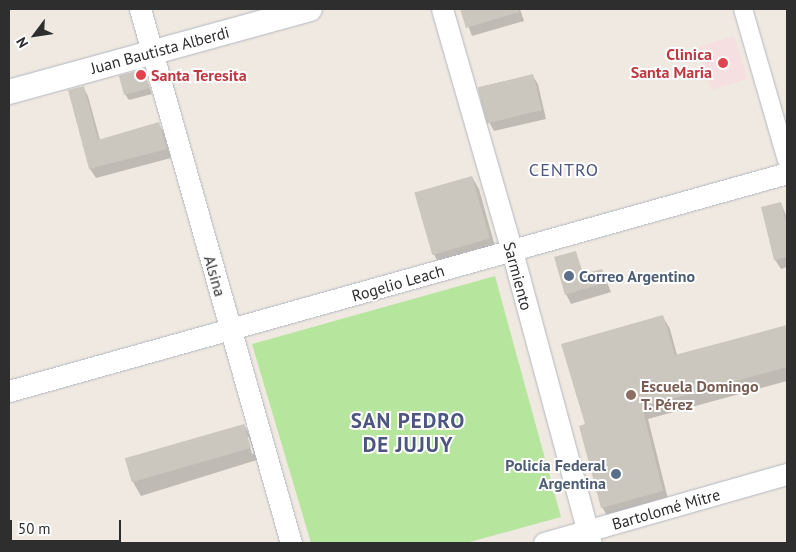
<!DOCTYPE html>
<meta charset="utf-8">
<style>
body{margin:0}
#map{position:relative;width:796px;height:552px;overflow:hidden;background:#efe9e1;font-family:"PT Sans",sans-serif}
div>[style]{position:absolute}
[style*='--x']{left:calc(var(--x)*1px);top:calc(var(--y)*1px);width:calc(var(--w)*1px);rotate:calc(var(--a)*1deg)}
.medical>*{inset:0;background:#f5dfe0;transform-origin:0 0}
.green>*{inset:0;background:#b6e59e}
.shadow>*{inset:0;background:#0003}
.building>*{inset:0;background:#cbc7bf;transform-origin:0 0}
.roads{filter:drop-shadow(0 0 1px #b4b7c1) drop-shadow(0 0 1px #b4b7c1)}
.minor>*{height:18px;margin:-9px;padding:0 9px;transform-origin:9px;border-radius:9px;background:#fff}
.tertiary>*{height:21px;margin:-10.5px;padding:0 10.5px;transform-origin:10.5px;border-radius:10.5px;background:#fff}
.secondary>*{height:24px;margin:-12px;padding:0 12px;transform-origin:12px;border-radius:12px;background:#fff}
.dots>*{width:14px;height:14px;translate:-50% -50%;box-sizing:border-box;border:2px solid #fff;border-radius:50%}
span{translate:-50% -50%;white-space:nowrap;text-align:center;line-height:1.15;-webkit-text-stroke:4px #fff;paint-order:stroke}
.street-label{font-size:16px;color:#2e2e2e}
.health-label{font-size:16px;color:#be3a42;font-weight:700}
.right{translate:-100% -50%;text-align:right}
.left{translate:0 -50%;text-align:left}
.service-label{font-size:16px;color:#4e5e75;font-weight:700}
.education-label{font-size:16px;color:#785e54;font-weight:700}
.neighbourhood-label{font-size:18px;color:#4d5680;letter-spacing:1px}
.district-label{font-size:21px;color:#4d5680;font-weight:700;letter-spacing:1px}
.frame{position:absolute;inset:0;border:10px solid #2e2e2e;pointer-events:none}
.north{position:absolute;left:10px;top:10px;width:50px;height:50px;-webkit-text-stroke:4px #fff;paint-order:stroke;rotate:239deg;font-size:14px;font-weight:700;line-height:20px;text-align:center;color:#2e2e2e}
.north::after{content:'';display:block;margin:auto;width:18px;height:22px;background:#2e2e2e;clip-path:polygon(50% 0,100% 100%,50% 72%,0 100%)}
.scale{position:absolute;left:10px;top:520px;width:111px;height:22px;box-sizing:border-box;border:2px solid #2e2e2e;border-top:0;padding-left:6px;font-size:15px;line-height:18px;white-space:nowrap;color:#2e2e2e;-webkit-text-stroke:4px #fff;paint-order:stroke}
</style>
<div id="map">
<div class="medical">
<div style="left:734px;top:36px;width:45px;height:37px;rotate:73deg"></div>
</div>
<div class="green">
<div style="clip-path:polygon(495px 276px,561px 517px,466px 543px,311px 543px,252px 344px)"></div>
</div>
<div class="shadow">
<div style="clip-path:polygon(462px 9px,520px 9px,524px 21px,472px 36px)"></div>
<div style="clip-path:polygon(143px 70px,152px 94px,129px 100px,125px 94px)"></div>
<div style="clip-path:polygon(532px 75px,538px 84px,546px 119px,494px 131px,489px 122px,479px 87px)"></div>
<div style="clip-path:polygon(83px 87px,88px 96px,100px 140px,158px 123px,164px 133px,171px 158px,96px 178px,90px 169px,70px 91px)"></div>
<div style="clip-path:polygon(472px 177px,479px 189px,496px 250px,440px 265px,433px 253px)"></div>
<div style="clip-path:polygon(781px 203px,787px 218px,787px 267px,781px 269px,775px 260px,762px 208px)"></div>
<div style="clip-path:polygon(575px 252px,584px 275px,602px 270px,611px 292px,571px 304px,566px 294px)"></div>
<div style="clip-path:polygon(663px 317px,670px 329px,677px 355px,787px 326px,787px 381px,648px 419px,669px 503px,609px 519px,602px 507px,587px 425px)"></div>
<div style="clip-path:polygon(evenodd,244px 425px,251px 437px,257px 460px,141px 496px,134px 484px,126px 461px,244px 425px,247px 437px,249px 437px,254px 453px,252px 454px,247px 437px)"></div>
</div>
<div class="building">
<div style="clip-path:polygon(460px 9px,519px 9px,519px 12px,466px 28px)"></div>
<div style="left:144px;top:69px;width:20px;height:26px;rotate:75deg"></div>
<div style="left:533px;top:74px;width:37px;height:57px;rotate:76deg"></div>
<div style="clip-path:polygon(84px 86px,98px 140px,159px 122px,167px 149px,89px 169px,68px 90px)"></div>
<div style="left:472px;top:176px;width:65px;height:60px;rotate:74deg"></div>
<div style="clip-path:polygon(781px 202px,787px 226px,787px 257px,774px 260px,761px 207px)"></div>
<div style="clip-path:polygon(576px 251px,583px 274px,602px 269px,607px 282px,565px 295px,554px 257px)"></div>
<div style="clip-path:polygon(663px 315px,675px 355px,787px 325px,787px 367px,642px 407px,663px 491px,601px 508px,579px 426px,585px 424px,561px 344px)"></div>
<div style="left:244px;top:424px;width:25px;height:124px;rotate:74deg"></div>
</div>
<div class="roads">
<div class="minor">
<div style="--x:743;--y:9;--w:157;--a:73.8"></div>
</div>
<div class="tertiary">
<div style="--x:140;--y:9;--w:555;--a:74.21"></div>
<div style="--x:442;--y:9;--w:252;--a:73.9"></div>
<div style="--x:512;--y:251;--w:302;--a:74.9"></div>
<div style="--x:9;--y:391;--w:808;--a:-15.65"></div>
<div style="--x:544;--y:543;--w:253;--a:-15.9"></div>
</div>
<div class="secondary">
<div style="--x:9;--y:92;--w:312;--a:-15.4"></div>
</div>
</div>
<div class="dots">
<div style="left:723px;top:63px;background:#e0444e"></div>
<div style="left:141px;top:75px;background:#e0444e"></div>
<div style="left:569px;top:276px;background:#5c6f8a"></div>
<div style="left:631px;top:395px;background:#8d6e63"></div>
<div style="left:616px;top:474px;background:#5c6f8a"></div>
</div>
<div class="street-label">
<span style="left:160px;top:50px;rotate:-15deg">Juan Bautista Alberdi</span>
<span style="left:215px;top:276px;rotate:74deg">Alsina</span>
<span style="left:518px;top:276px;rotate:75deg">Sarmiento</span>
<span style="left:398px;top:283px;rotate:-16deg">Rogelio Leach</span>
<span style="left:666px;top:509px;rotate:-16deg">Bartolomé Mitre</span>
</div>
<div class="health-label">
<span class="right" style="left:712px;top:63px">Clinica<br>Santa Maria</span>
<span class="left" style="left:151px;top:75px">Santa Teresita</span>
</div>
<div class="service-label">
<span class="left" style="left:579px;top:276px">Correo Argentino</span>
<span class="right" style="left:606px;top:474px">Policía Federal<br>Argentina</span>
</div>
<div class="education-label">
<span class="left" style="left:641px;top:395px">Escuela Domingo<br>T. Pérez</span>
</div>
<div class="neighbourhood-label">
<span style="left:564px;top:170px">CENTRO</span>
</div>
<div class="district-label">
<span style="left:408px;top:433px">SAN PEDRO<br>DE JUJUY</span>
</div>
<div class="frame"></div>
<div class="north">N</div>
<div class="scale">50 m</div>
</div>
